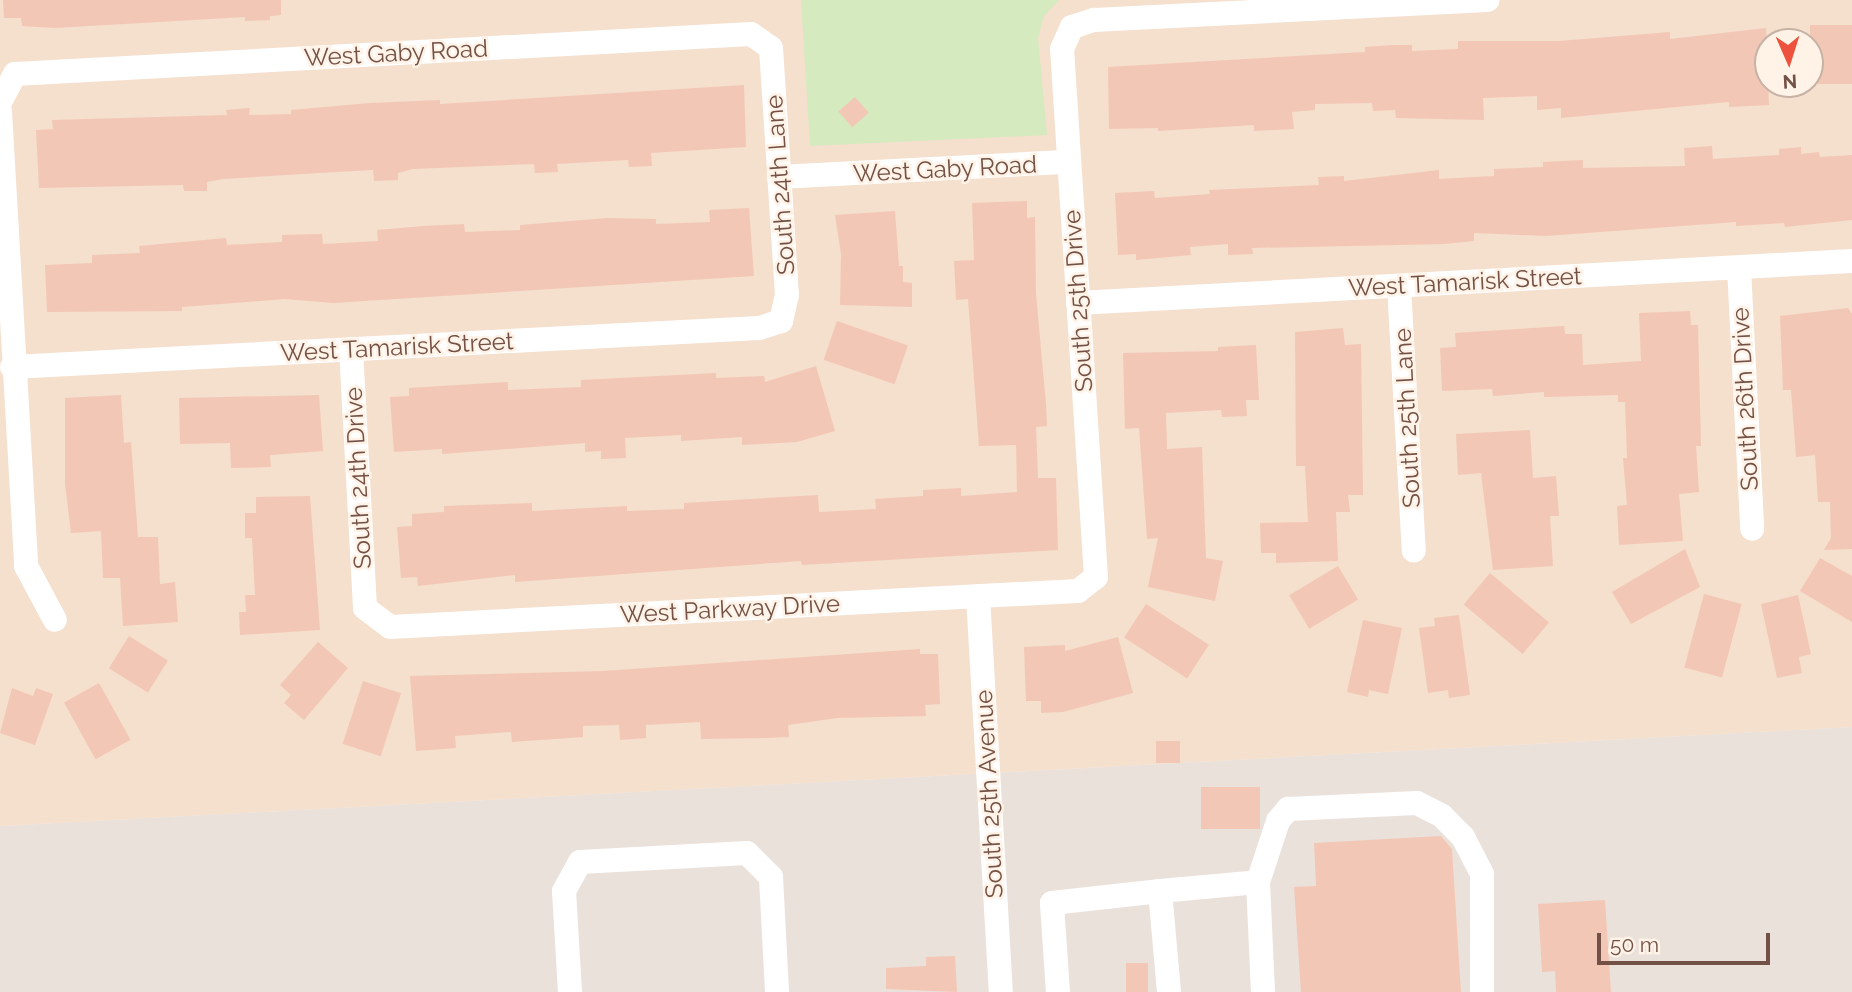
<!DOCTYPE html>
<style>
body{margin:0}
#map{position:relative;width:1852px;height:992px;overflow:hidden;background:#fdeedf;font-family:Raleway,sans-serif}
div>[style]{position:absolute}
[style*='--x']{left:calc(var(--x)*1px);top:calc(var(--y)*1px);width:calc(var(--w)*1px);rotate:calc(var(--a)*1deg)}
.residential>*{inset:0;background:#f5dfcd}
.industrial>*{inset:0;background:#ebe1db}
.green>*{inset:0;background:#d5eabe}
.building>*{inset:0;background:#f3c7b6;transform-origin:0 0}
.minor>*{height:24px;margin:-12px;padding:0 12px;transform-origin:12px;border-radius:12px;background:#fff}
span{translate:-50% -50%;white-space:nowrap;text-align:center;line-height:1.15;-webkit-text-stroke:5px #fff2e6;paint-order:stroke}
.street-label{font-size:24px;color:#745146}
.north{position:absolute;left:1754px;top:28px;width:70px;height:70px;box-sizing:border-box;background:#fff2e6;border:2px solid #c7b2a6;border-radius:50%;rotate:177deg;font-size:19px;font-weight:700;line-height:28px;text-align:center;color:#745146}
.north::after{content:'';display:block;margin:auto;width:24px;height:32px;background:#ed523e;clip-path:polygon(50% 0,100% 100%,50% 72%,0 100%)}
.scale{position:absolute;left:1597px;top:933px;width:173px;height:32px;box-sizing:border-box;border:4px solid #745146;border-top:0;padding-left:9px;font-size:21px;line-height:24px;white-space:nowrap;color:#745146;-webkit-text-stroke:5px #fff2e6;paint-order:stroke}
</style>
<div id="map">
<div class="residential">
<div style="clip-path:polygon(evenodd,0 0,1852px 0,1852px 727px,0 826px,0 0,1768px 42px,1810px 42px,1810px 84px,1768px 84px,1768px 42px)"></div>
</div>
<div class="industrial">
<div style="clip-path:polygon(1852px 727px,1852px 992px,0 992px,0 826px)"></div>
</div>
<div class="green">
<div style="clip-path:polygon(801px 0,1059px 0,1044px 16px,1038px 38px,1047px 135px,810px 146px)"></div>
</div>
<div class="building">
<div style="clip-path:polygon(3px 0,281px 0,281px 15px,270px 16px,270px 20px,245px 21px,245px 17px,55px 28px,22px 26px,21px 18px,4px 18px)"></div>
<div style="left:1852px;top:25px;width:59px;height:42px;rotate:90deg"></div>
<div style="clip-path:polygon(1766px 28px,1769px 105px,1729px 107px,1729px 102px,1561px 118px,1561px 108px,1537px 110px,1537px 96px,1483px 98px,1484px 120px,1396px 118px,1395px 110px,1373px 111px,1372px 103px,1315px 104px,1315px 110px,1292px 112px,1294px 129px,1254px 131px,1254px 125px,1158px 131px,1158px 128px,1109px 129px,1108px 67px,1365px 52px,1365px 47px,1393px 45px,1412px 45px,1412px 51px,1458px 49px,1458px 41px,1559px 41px,1670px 32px,1670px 39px)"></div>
<div style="clip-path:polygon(744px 85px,746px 147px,651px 153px,652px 166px,629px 167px,628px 160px,557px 164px,558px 172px,535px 173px,534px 164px,413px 169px,398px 173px,398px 180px,374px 181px,373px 170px,319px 173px,223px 179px,207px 182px,207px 191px,184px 191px,183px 185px,39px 188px,36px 130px,53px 129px,52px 120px,227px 115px,226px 110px,250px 108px,249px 115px,291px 114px,291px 110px,370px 103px,440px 100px,440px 104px)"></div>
<div style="left:855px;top:97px;width:21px;height:22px;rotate:49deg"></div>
<div style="clip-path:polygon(1712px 146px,1713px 159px,1779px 155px,1779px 149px,1801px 147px,1801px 154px,1819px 152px,1820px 157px,1852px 155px,1852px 220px,1785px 227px,1784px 223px,1736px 226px,1736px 222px,1546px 236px,1474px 233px,1474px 241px,1444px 244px,1252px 248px,1253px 254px,1228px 255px,1228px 244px,1190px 247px,1191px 255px,1136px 260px,1136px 254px,1118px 255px,1115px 193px,1154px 191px,1155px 198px,1210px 194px,1209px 190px,1319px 185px,1318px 177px,1344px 176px,1344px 181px,1439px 170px,1439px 179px,1494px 176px,1494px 169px,1543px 167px,1543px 162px,1583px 160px,1583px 168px,1685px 166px,1684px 148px)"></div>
<div style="clip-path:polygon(1027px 201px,1027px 218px,1035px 217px,1036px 294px,1046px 404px,1047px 426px,1036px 427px,1038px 478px,1056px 478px,1058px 550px,802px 565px,801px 561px,515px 582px,515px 575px,418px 586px,417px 577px,401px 578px,397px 527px,412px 526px,412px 514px,444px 512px,444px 506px,532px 503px,532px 511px,627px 506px,627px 511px,684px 509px,684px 503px,818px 495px,819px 512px,876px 509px,875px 499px,923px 496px,923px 490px,961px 488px,961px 496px,1017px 492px,1016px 445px,979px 446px,968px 299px,956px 300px,954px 261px,974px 260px,972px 203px)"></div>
<div style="clip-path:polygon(749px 208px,754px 276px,333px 303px,285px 299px,182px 307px,182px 311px,47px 312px,45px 265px,92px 263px,92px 255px,140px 253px,139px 246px,226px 238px,227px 245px,282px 242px,282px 235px,322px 234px,323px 244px,378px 241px,377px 230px,424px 226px,464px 224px,465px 232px,520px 230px,520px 225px,607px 218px,656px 219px,656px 224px,710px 222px,709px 210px)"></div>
<div style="clip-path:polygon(895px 211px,899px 266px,903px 266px,903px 282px,912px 283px,912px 307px,840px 305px,841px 254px,835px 215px)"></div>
<div style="clip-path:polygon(1848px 308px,1852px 314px,1852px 549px,1824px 550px,1831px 538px,1830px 502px,1818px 502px,1815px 455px,1796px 457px,1791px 390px,1783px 390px,1780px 316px)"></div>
<div style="clip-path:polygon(1690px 311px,1691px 325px,1698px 325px,1701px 446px,1696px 446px,1699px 492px,1679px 494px,1683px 541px,1619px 545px,1617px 506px,1627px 505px,1623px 458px,1627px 458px,1625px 402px,1618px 402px,1618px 395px,1544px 397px,1544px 392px,1493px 396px,1492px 389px,1442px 391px,1440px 348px,1456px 347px,1455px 333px,1564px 326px,1565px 334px,1582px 334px,1583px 365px,1641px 361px,1639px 313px)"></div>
<div style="left:837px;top:321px;width:75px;height:41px;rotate:19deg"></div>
<div style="clip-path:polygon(1343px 328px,1345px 345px,1361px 344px,1363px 495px,1348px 495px,1350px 512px,1336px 512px,1338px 561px,1276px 563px,1276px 553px,1261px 553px,1260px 523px,1308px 522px,1305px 466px,1296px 466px,1295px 332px)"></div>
<div style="clip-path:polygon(1256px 345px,1259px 400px,1246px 400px,1247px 416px,1222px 417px,1221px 410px,1166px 413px,1167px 449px,1202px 447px,1206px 558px,1223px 561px,1215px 601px,1148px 587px,1158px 538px,1147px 539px,1139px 428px,1125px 429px,1123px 353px,1218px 351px,1218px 347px)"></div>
<div style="clip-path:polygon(816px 366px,835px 431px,797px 442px,742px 445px,742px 437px,681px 441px,681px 435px,625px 438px,626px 458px,601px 459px,601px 451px,585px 452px,585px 443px,442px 454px,442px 449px,394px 452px,390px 397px,409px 396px,409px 388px,508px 382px,508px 390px,581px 387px,581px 380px,716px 373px,716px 378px,764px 376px,765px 382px)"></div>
<div style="clip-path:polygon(121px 395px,124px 443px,131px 442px,138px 537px,158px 537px,160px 584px,175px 582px,178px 622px,123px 626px,120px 578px,103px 578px,101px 531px,71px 533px,65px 484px,65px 398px)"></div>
<div style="clip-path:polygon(319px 395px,323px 451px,270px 455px,271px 467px,231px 468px,230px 443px,180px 444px,179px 398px)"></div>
<div style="clip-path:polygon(1530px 430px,1533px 478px,1556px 476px,1559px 516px,1550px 516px,1553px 566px,1493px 570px,1481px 473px,1458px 475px,1456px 434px)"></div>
<div style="clip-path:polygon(310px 496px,320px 630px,240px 635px,239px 612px,246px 612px,245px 595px,255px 595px,252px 538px,245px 538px,245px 513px,256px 513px,256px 497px)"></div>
<div style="clip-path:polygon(1685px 549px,1700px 587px,1631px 624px,1612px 592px)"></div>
<div style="clip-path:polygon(1820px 558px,1852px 576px,1852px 622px,1800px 591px)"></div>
<div style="left:1338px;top:566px;width:39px;height:57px;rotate:59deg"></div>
<div style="left:1490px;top:573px;width:77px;height:41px;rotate:40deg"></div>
<div style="left:1704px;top:594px;width:39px;height:76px;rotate:15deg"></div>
<div style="clip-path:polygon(1798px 595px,1811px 654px,1799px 657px,1802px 673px,1777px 678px,1761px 604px)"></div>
<div style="left:1146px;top:604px;width:75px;height:40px;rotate:33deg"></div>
<div style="clip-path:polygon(1459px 615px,1470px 695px,1449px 698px,1448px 690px,1428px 693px,1419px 628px,1435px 626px,1434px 618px)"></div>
<div style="clip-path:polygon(1363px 620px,1402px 628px,1388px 694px,1369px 690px,1368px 697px,1347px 692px)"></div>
<div style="left:129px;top:636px;width:46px;height:38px;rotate:32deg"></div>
<div style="clip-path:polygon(1118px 637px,1133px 693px,1063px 712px,1041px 713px,1041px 701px,1026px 701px,1024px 647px,1065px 645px,1065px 651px)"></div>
<div style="clip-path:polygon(318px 642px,348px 668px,304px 720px,284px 703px,291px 695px,280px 685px)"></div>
<div style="clip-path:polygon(920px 649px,920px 654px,938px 654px,940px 704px,925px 705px,926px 716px,838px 718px,788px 725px,789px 737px,767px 738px,701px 739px,700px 722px,646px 725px,646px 738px,620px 740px,619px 725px,583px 726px,583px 737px,512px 742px,511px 732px,455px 736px,456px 748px,416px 751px,410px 676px,603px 671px)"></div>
<div style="left:363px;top:681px;width:40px;height:66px;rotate:18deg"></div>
<div style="left:99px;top:683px;width:65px;height:40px;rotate:61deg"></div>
<div style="clip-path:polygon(12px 688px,33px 696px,36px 688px,53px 694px,35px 745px,0 733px)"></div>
<div style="left:1180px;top:741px;width:22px;height:24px;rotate:90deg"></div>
<div style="left:1260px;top:787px;width:42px;height:59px;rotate:90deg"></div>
<div style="clip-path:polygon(1441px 836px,1452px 849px,1461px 992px,1301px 992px,1294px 887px,1316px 886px,1314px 843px)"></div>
<div style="clip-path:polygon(1605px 900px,1611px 992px,1556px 992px,1555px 971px,1542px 972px,1538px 904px)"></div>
<div style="clip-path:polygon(955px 956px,957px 992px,886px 989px,886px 968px,926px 966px,926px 957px)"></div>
<div style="left:1126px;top:963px;width:22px;height:29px"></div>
</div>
<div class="minor">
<div style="--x:0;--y:102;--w:32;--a:-62"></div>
<div style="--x:15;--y:74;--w:737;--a:-3.11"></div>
<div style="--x:751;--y:34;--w:24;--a:35"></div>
<div style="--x:771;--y:48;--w:248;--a:86.3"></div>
<div style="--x:787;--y:295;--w:27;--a:103"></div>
<div style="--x:781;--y:321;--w:23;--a:162"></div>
<div style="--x:759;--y:328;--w:748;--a:177.01"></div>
<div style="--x:0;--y:111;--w:456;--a:86.7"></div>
<div style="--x:26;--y:566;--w:61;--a:61.8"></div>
<div style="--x:779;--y:177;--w:290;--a:-3"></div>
<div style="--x:1739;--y:268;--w:261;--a:87.1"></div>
<div style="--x:1399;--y:286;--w:265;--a:86.8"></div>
<div style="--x:1078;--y:303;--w:775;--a:-3.11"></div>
<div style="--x:351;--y:349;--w:259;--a:86.9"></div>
<div style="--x:365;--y:608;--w:31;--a:37"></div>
<div style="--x:390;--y:627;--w:689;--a:-3"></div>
<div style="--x:1078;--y:591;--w:23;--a:-38"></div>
<div style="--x:1096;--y:577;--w:529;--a:-93.68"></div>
<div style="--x:1062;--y:49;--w:24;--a:-66"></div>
<div style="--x:1072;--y:27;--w:23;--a:-18"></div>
<div style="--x:1094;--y:20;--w:394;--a:-2.9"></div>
<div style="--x:978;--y:596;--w:397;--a:86.7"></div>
<div style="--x:1160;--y:891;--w:98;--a:-5.2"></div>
<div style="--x:570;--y:992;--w:101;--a:-93.4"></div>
<div style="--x:564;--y:891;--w:33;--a:-61"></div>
<div style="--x:580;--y:862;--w:167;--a:-3.1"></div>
<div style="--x:747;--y:853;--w:34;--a:45"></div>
<div style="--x:771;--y:877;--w:115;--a:87"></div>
<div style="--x:1058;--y:992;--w:89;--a:-93.9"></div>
<div style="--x:1052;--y:903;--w:109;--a:-6.3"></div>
<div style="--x:1160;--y:891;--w:101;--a:84.9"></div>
<div style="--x:1263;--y:992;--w:110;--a:-92.6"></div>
<div style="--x:1258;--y:882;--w:64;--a:-71.8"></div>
<div style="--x:1278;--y:821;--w:16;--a:-50"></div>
<div style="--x:1288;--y:809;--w:129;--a:-2.7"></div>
<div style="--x:1417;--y:803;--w:28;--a:27"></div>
<div style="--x:1442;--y:816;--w:30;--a:45"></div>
<div style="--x:1463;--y:837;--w:42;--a:62.8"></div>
<div style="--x:1482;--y:874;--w:118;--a:90"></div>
</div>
<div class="street-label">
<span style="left:396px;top:53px;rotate:-3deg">West Gaby Road</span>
<span style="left:945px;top:169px;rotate:-3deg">West Gaby Road</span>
<span style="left:780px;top:185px;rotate:-94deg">South 24th Lane</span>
<span style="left:1465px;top:282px;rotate:-3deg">West Tamarisk Street</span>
<span style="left:1078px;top:301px;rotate:-94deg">South 25th Drive</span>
<span style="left:397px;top:347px;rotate:-3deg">West Tamarisk Street</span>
<span style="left:1745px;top:399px;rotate:-93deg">South 26th Drive</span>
<span style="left:1407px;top:418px;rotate:-93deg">South 25th Lane</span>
<span style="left:358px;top:478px;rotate:-93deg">South 24th Drive</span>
<span style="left:730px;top:609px;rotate:-3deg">West Parkway Drive</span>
<span style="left:989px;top:794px;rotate:-93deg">South 25th Avenue</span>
</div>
<div class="north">N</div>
<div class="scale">50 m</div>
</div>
